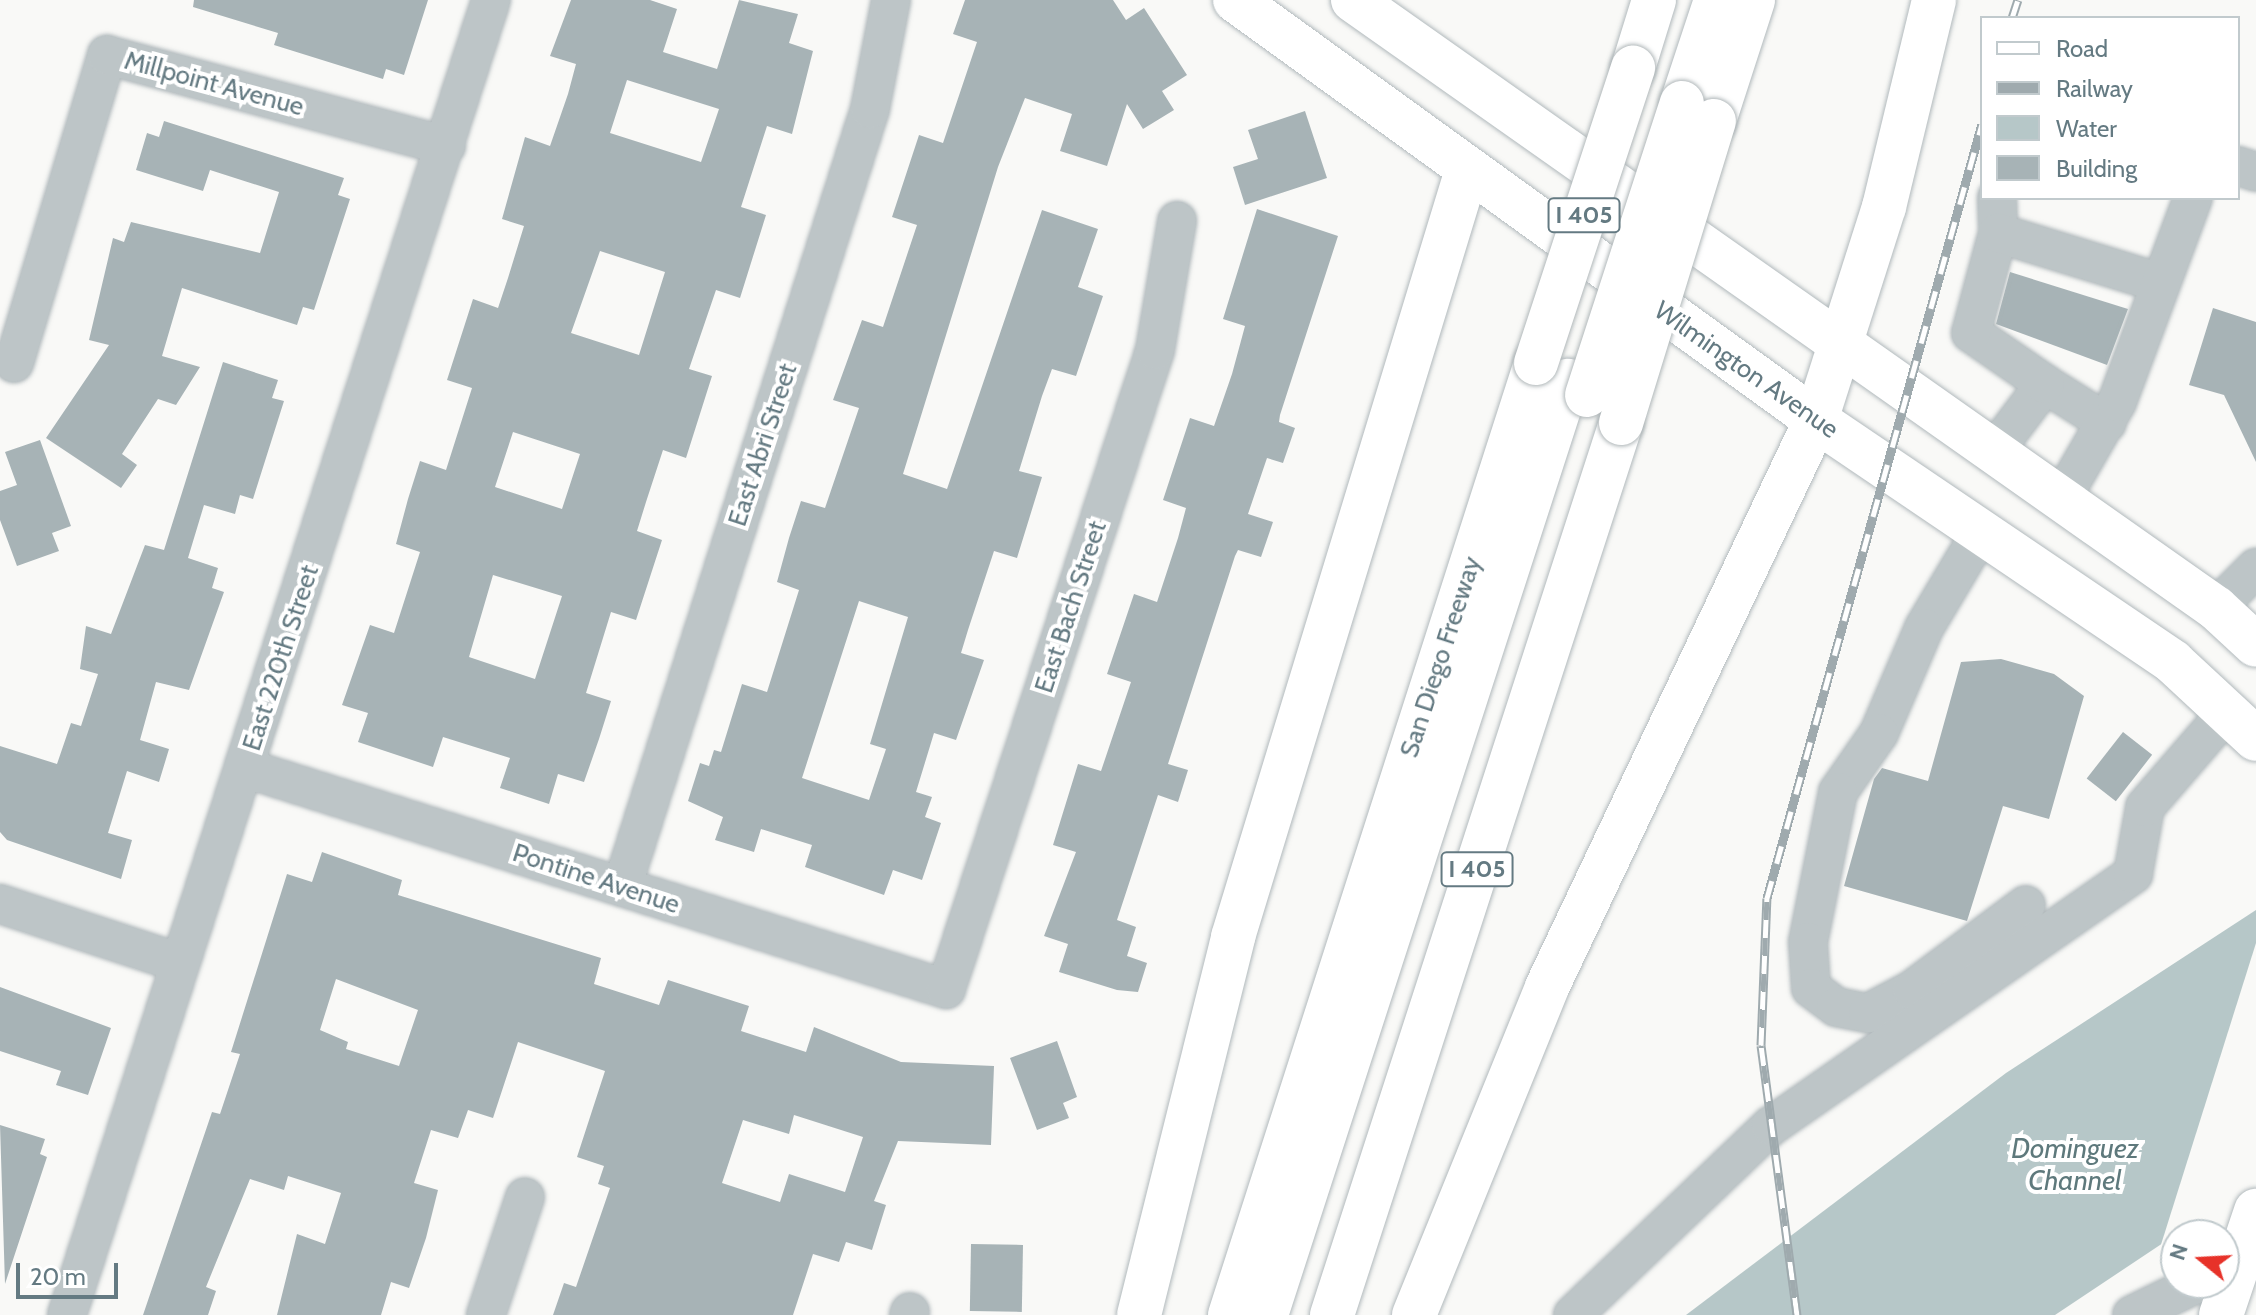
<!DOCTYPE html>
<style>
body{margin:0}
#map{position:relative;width:2256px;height:1315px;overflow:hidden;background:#f9f9f7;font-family:Cabin,sans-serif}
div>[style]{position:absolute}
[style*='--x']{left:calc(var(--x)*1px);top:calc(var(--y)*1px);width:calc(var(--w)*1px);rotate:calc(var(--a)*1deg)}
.water>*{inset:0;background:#b6c7c8}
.pier>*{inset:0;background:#f9f9f7}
.building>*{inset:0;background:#a7b3b6;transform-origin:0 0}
.roads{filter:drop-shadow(0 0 2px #b1b9bc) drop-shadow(0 0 2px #b1b9bc)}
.minor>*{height:38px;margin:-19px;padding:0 19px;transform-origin:19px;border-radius:19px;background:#bdc5c7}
.major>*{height:44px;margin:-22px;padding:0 22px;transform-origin:22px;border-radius:22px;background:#fff}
.highway>*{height:44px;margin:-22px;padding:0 22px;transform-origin:22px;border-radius:22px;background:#fff}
.rail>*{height:9px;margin-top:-4.5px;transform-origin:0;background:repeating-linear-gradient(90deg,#fff 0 18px,#9faaae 0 36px);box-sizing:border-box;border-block:2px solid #9faaae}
.bridges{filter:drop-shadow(0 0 2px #b1b8ba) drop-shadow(0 0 2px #b1b8ba)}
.highway-bridge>*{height:44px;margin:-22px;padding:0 22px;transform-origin:22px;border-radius:22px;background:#fff}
span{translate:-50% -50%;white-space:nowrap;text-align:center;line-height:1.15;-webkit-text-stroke:8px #fff;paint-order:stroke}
.shield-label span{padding:2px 6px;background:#fff;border:2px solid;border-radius:6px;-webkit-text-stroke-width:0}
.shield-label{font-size:24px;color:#647a82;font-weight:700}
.street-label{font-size:26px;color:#647a82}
.water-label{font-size:28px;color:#5e797c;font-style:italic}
.legend{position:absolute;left:1980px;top:16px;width:260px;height:184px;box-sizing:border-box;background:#fff;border:2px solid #c1cacd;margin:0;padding:10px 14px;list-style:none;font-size:24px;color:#647a82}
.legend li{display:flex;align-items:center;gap:16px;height:40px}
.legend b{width:40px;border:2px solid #c1cacd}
.north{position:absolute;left:2160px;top:1219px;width:80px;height:80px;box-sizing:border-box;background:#fff;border:2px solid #c1cacd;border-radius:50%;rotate:288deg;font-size:22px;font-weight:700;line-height:32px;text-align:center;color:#647a82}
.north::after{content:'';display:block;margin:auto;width:28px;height:36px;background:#e73229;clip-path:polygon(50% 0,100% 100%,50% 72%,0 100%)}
.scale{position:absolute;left:16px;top:1263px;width:102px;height:36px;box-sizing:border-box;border:4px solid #647a82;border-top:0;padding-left:10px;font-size:24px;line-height:28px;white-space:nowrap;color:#647a82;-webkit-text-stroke:6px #fff;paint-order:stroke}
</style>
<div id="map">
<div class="water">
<div style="clip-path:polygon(2256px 910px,2256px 1181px,2055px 1315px,1686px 1315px,2006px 1073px)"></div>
</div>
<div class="pier">
<div style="clip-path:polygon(2256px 943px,2256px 1186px,2159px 1251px)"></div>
</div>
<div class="building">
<div style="clip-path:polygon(194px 0,428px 0,404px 75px,386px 69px,383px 79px,274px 45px,278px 33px,193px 7px)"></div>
<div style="clip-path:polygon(evenodd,571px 0,650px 0,677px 9px,663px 52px,717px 69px,739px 0,798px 14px,789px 43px,813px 51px,792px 134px,767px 126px,741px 207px,766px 215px,740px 298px,716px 290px,689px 369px,712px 376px,686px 458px,663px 450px,646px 502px,637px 531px,662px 540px,636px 620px,611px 612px,586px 693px,611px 701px,599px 739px,584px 782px,558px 774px,549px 804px,500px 788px,510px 758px,443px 737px,433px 767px,358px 742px,368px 713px,342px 705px,370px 625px,394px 633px,420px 552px,396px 544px,408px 499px,420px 461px,446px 470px,472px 388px,447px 380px,473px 299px,498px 308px,508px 278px,524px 226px,502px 219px,525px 137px,550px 146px,568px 94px,576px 64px,550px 56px,571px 0,627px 80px,719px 109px,701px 162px,610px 133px,627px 80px,571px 0,600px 251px,665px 272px,639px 355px,571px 333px,600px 251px,571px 0,513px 432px,580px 454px,562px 509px,495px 487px,513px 432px,571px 0,493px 575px,562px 596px,535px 679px,469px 657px,493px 575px)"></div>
<div style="clip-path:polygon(evenodd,965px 0,1113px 0,1126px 20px,1144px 8px,1187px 75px,1162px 91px,1174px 110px,1143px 129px,1127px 104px,1107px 166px,1060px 151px,1072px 114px,1025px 98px,998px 167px,903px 474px,947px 489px,1042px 210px,1098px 229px,1078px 287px,1103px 296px,1076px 376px,1052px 369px,1042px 396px,1019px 471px,1042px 477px,1017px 558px,994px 551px,968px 630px,961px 653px,984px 660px,956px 740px,934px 733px,916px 792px,932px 797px,925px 817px,941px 823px,922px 880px,893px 870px,884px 895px,805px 867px,812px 845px,761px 829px,754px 852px,715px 840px,723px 817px,688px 801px,700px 763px,709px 766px,714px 750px,721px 752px,742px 684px,767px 692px,799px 590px,777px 582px,789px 538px,801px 501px,825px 508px,859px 408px,833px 400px,862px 320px,883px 327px,917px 225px,892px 217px,919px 135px,943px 143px,977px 42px,953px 34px,965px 0,859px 601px,908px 617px,870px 744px,886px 749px,869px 800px,802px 778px,859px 601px)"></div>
<div style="clip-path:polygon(1305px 111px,1327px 178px,1245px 205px,1233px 167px,1258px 159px,1248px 130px)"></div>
<div style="clip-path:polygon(164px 121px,344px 178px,338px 195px,350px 199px,314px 310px,303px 307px,297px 325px,182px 288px,162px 356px,200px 367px,176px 405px,158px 399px,122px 454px,137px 465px,121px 488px,46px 438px,109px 345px,89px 340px,113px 238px,124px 242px,131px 222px,260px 253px,279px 192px,210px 170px,203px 191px,136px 170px,147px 133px,159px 137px)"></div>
<div style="clip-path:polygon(1257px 209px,1338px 236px,1280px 415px,1279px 422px,1295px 428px,1283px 463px,1267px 458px,1248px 514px,1273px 522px,1261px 557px,1238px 550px,1235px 556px,1168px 764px,1188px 770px,1178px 802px,1158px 795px,1117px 920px,1136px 927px,1127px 956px,1147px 963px,1138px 992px,1117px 990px,1059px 972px,1068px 944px,1044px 936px,1076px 852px,1053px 845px,1078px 764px,1101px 771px,1131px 682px,1107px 674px,1134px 594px,1157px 602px,1178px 538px,1186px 508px,1163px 500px,1190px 418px,1214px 426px,1232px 374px,1245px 326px,1223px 319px)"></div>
<div style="clip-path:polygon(2010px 272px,2128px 309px,2107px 365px,1996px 324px)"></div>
<div style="clip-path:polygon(2213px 308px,2256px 322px,2256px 462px,2224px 395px,2189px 385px)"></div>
<div style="clip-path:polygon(223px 362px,278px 380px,272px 398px,284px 401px,253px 499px,240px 495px,235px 514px,204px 505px,188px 558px,218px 568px,212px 588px,224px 592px,189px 690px,156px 682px,140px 740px,169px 749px,159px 782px,127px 771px,108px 833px,132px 840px,121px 879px,7px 840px,0 832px,0 746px,57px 764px,71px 723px,81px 726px,98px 674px,80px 669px,86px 626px,111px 634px,145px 545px,164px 550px)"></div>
<div style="clip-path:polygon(40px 440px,71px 526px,52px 533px,59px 551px,17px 566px,0 520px,0 491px,17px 485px,5px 452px)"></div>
<div style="clip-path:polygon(2001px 659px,2054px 674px,2084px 696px,2049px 819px,2003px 806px,1967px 921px,1844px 886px,1874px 779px,1882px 768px,1928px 781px,1961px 662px)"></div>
<div style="left:2123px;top:732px;width:37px;height:59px;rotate:38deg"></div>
<div style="clip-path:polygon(evenodd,322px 852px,402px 880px,398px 895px,601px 958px,594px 984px,659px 1005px,668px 980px,749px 1006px,741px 1031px,806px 1052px,814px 1027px,901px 1062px,994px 1066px,991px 1145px,898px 1141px,874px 1201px,886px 1205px,872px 1250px,846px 1242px,839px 1262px,813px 1254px,793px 1315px,553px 1315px,564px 1283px,576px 1287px,610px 1188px,598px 1184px,604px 1166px,577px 1157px,605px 1071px,518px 1042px,493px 1118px,468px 1110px,458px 1138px,431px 1130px,414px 1183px,438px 1190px,426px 1238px,409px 1288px,391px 1282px,381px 1315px,277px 1315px,297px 1234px,325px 1244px,341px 1193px,288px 1176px,284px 1190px,250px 1179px,206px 1287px,216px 1291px,208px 1315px,143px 1315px,212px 1112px,220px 1114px,240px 1054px,231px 1052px,287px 874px,312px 882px,322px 852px,336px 979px,418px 1010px,399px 1066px,346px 1049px,348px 1042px,320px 1030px,336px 979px,322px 852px,794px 1115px,863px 1137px,845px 1192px,789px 1174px,780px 1202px,722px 1183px,743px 1120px,789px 1134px,794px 1115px)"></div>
<div style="clip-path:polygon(0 987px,111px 1028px,88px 1095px,56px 1085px,61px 1071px,0 1051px)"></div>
<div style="clip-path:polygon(1057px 1041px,1077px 1097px,1063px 1103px,1069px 1118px,1037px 1130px,1010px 1058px)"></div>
<div style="clip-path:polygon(0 1125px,45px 1139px,40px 1154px,47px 1157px,5px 1284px)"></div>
<div style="left:971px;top:1244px;width:52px;height:67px;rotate:1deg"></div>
</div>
<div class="roads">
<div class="minor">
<div style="--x:2238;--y:166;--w:19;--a:18"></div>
<div style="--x:1997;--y:198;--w:35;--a:88"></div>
<div style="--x:14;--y:363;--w:322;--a:-73.2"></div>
<div style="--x:107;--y:55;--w:351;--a:15"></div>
<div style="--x:2045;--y:384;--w:73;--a:32.2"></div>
<div style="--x:1992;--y:454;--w:88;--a:-52.9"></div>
<div style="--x:2045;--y:384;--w:90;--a:-145.4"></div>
<div style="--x:1971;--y:333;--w:104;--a:-74.9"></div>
<div style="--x:1998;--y:233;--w:170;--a:17.1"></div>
<div style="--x:2060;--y:501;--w:114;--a:-60.1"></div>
<div style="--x:2117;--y:402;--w:218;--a:-69.6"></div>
<div style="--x:1981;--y:532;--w:112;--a:120.7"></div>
<div style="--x:1924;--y:628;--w:114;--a:113.2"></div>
<div style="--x:1879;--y:733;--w:72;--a:124.8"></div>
<div style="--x:1838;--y:792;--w:153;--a:101.3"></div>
<div style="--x:1808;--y:942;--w:46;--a:86.3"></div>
<div style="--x:1811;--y:988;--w:31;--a:37"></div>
<div style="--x:1836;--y:1007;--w:33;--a:11"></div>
<div style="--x:1868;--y:1013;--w:50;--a:-27.6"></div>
<div style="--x:1912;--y:990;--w:142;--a:-36.7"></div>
<div style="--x:2216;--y:608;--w:57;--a:-45"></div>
<div style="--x:245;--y:768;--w:735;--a:17.5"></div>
<div style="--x:946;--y:989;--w:672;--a:-71.89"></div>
<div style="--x:1155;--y:350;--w:131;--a:-80.3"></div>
<div style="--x:622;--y:887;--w:817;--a:-72.32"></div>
<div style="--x:870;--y:109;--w:111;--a:-79.1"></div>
<div style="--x:0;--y:904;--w:186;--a:18.1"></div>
<div style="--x:67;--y:1315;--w:1382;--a:-72.13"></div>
<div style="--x:486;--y:1315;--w:124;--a:-71.7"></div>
<div style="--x:909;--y:1315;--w:3;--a:-72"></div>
<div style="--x:1573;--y:1315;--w:274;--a:-43.7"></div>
<div style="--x:1771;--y:1126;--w:441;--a:-34.8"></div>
<div style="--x:2133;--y:874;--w:68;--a:-79.8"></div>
<div style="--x:2145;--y:807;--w:125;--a:-49.2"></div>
<div style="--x:2132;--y:1315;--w:73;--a:-25.9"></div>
</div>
<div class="major">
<div style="--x:1235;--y:0;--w:717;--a:35.86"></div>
<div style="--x:1816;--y:420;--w:431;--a:34.1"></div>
<div style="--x:2173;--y:662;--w:113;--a:42.9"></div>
<div style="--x:1353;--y:0;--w:1056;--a:35.17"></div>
<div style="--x:2216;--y:608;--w:54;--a:42.8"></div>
<div style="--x:2221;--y:1315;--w:110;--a:-71.4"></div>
</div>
<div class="highway">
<div style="--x:1633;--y:68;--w:71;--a:-72.8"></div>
<div style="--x:1682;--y:103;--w:108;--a:-71.7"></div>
<div style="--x:1714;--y:121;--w:127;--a:-72.1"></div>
<div style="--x:1139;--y:1315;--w:390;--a:-76"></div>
<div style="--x:1233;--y:937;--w:802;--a:-73.03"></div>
<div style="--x:1230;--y:1315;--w:1000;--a:-72.18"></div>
<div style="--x:1266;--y:1315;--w:982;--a:-72.08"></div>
<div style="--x:1332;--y:1315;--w:938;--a:-72.05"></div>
<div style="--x:1414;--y:1315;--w:354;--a:-67.9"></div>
<div style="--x:1547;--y:987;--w:628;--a:-64.62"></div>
<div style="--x:1816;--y:420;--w:224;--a:-72.3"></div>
<div style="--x:1884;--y:207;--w:213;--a:-76.4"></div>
</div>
</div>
<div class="rail">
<div style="--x:2012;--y:18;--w:19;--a:-72"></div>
<div style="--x:1797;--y:1315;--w:272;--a:-97.6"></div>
<div style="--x:1761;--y:1045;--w:147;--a:-87.7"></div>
<div style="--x:1767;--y:898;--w:803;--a:-74.48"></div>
</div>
<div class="bridges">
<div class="highway-bridge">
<div style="--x:1536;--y:363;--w:311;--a:-71.8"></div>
<div style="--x:1587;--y:395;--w:307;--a:-72"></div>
<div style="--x:1621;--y:423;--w:316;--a:-72.9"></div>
</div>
</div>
<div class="shield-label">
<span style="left:1584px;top:215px">I 405</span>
<span style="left:1477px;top:869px">I 405</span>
</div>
<div class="street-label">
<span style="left:214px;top:84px;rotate:15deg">Millpoint Avenue</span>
<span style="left:1746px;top:370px;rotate:35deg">Wilmington Avenue</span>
<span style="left:763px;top:445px;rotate:-72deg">East Abri Street</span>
<span style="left:1071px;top:607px;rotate:-72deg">East Bach Street</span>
<span style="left:1441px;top:657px;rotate:-72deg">San Diego Freeway</span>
<span style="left:281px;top:658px;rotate:-72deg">East 220th Street</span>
<span style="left:596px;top:879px;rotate:18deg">Pontine Avenue</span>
</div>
<div class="water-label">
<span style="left:2075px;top:1164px">Dominguez<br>Channel</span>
</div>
<ul class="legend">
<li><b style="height:10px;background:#fff"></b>Road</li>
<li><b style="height:10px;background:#9faaae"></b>Railway</li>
<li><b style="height:22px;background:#b6c7c8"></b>Water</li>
<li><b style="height:22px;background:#a7b3b6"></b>Building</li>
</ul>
<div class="north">N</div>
<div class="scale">20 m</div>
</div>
